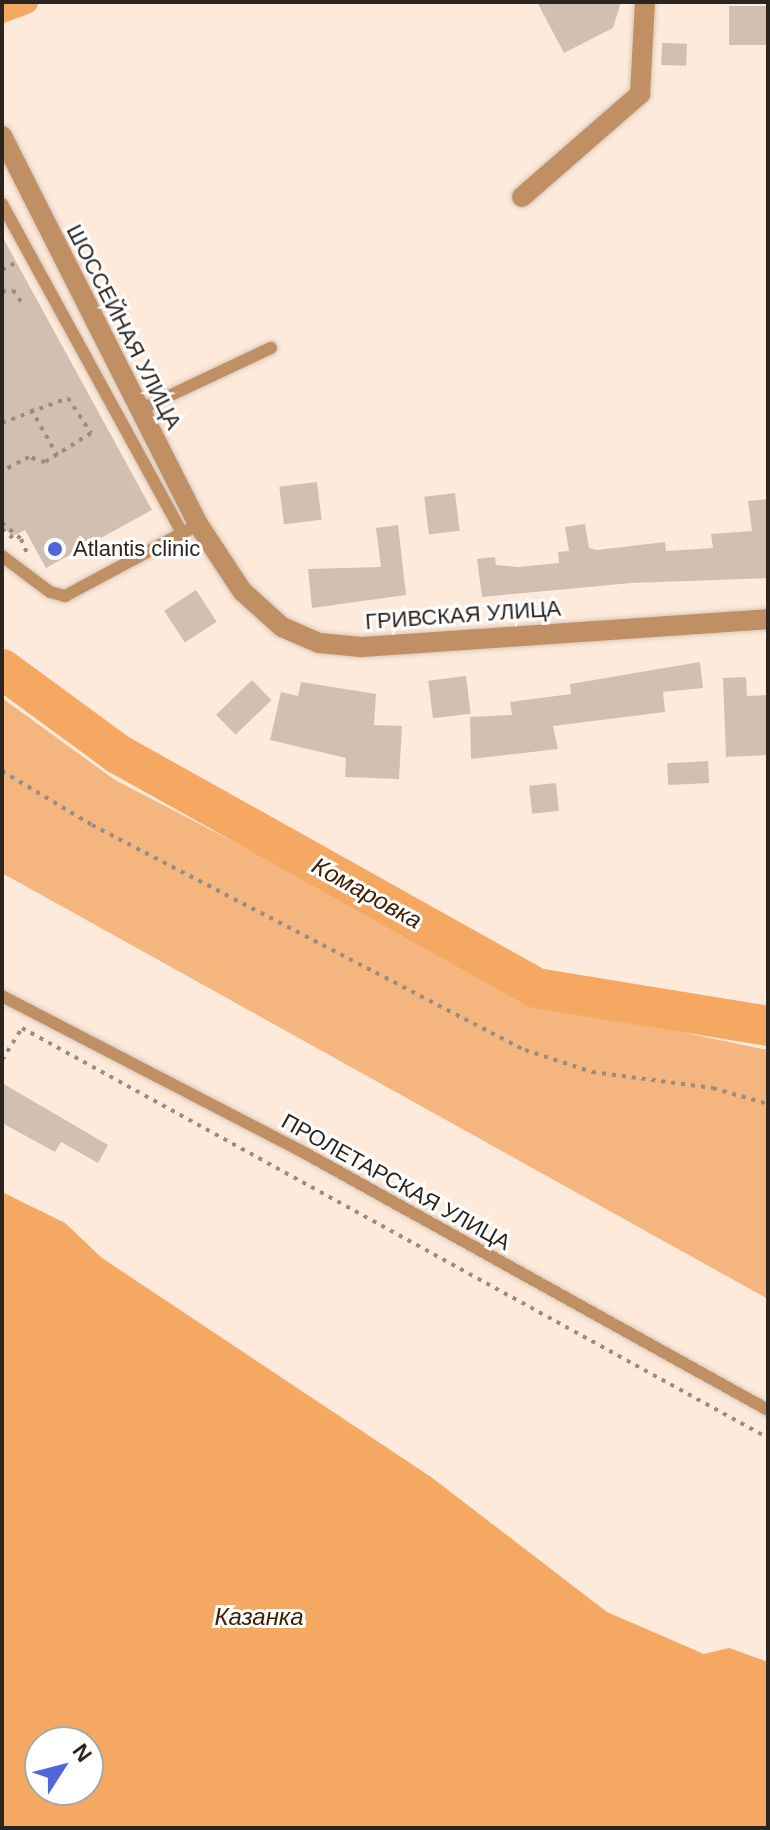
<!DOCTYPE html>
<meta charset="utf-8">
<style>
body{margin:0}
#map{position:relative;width:770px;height:1830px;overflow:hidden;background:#fdeadb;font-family:Arial,sans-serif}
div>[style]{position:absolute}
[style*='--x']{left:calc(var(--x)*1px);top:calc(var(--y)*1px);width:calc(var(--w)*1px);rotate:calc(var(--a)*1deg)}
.green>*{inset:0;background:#f5b57e}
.water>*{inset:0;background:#f5a861}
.canal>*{height:24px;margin:-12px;padding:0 12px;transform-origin:12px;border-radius:12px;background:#f5a861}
.river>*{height:40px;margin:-20px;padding:0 20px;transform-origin:20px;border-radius:20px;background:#f5a861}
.building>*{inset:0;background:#d1bfb1;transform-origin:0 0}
.path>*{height:4px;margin-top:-2px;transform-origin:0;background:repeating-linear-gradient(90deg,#998c82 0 4px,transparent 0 10px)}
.roads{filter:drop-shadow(0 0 2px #d7c6b9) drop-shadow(0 0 2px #d7c6b9)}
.service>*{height:12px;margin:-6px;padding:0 6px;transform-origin:6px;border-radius:6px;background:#c18f64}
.minor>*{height:20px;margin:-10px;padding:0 10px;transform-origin:10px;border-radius:10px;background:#c18f64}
.tertiary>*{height:20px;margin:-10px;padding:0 10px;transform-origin:10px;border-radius:10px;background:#c18f64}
.dots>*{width:22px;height:22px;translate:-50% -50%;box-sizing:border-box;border:4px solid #fff;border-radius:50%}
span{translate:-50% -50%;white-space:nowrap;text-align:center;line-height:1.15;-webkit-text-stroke:6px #fff;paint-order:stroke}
.street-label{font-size:22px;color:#2b241f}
.poi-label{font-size:22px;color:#2b241f}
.left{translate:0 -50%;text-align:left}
.water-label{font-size:24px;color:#3f2102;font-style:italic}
.frame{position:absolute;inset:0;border:4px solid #2b241f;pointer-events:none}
.north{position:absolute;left:24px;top:1726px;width:80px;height:80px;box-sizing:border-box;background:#fff;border:2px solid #aaa7a5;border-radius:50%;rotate:54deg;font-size:22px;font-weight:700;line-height:32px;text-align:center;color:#2b241f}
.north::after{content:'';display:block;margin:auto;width:28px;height:36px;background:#5166dc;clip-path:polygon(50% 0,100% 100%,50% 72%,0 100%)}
</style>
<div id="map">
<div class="green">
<div style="clip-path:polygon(2px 698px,115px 780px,546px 1004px,768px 1050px,768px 1299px,2px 873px)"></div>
</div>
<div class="water">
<div style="clip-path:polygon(evenodd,2px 1192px,65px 1223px,102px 1258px,431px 1477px,607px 1612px,704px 1654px,729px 1648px,768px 1662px,768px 1828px,2px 1828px,2px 1192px,40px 1742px,88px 1742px,88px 1790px,40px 1790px,40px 1742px)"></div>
</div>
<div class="canal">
<div style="--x:2;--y:11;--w:26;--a:-21"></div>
</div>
<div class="river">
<div style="--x:2;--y:669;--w:144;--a:36.2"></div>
<div style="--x:118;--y:754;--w:479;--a:29.2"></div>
<div style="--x:536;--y:988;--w:235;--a:9.3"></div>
</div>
<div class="building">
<div style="clip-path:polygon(537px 2px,621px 2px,613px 28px,564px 53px)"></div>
<div style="left:768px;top:6px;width:39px;height:39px;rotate:90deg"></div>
<div style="left:662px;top:43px;width:25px;height:22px;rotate:2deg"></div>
<div style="clip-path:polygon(2px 236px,152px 510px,46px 568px,25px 530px,13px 536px,2px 527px)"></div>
<div style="left:317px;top:482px;width:38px;height:38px;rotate:83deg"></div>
<div style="left:455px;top:493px;width:38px;height:31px;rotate:83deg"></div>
<div style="clip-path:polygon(768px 499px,768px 578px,631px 583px,482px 597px,477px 559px,495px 557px,496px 565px,518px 567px,559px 563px,558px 552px,569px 551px,565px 527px,585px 524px,589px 548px,597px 550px,665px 542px,666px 551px,713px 548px,711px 534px,752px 531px,748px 501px)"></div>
<div style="clip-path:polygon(398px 525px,406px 595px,312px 608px,308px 569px,381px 567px,376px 528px)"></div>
<div style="left:196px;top:590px;width:38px;height:38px;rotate:57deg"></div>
<div style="clip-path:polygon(700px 662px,703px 688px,663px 692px,665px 712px,553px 726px,558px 749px,471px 759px,470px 717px,512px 715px,510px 702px,571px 694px,570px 684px)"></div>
<div style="left:466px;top:676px;width:38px;height:38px;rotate:83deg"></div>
<div style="clip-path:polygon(746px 677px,747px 696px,768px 695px,768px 755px,726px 757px,723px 678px)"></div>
<div style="left:252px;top:680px;width:28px;height:50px;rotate:46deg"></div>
<div style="clip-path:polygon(301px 682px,376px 694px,374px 725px,402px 726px,399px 779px,345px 777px,346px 758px,270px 740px,281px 692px,298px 696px)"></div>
<div style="left:708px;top:761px;width:22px;height:41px;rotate:87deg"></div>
<div style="left:556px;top:783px;width:28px;height:27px;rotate:84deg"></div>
<div style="clip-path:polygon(2px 1083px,108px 1145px,98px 1163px,61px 1142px,55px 1152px,2px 1123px)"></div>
</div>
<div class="path">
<div style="--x:2;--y:270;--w:17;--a:-28"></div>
<div style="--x:2;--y:292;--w:11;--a:-10"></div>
<div style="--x:13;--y:290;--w:16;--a:55"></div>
<div style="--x:31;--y:409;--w:53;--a:60.5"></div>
<div style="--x:2;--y:423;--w:71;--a:-20.7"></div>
<div style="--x:68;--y:398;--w:42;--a:56.7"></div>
<div style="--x:91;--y:433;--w:54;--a:147.8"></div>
<div style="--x:45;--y:462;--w:17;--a:-163"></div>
<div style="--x:29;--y:457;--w:30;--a:153"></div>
<div style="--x:2;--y:523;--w:25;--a:40"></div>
<div style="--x:21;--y:539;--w:15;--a:67"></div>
<div style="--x:2;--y:529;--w:17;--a:40"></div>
<div style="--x:2;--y:771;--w:105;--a:31"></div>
<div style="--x:92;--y:825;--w:488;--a:27.5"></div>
<div style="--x:525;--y:1050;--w:71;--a:18.2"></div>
<div style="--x:592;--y:1072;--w:122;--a:7.5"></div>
<div style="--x:713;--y:1088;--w:57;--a:16.2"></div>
<div style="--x:2;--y:1060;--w:38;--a:-58"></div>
<div style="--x:22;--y:1028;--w:851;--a:28.79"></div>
</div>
<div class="roads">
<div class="service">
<div style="--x:2;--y:204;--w:375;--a:61.3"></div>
<div style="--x:139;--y:410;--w:146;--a:-25.2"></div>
<div style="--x:2;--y:556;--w:60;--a:36.9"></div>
<div style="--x:50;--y:592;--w:16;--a:15"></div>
<div style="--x:65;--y:596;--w:140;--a:-28.2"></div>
<div style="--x:2;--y:996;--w:339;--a:27.4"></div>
<div style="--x:303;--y:1152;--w:532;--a:29.02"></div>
</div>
<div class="minor">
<div style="--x:522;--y:197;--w:157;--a:-41.1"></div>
<div style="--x:640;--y:94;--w:92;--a:-86.9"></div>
</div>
<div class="tertiary">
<div style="--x:2;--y:136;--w:435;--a:63.2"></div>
<div style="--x:198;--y:524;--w:80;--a:56.7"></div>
<div style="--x:242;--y:591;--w:54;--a:42"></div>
<div style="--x:282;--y:627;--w:40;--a:23.4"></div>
<div style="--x:319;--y:643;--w:42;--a:5.4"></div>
<div style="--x:361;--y:647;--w:408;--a:-3.9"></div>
</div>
</div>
<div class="dots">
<div style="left:55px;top:549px;background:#5166dc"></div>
</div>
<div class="street-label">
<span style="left:124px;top:327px;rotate:63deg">ШОССЕЙНАЯ УЛИЦА</span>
<span style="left:463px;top:615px;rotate:-4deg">ГРИВСКАЯ УЛИЦА</span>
<span style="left:396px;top:1182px;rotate:29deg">ПРОЛЕТАРСКАЯ УЛИЦА</span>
</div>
<div class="poi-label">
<span class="left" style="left:73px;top:549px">Atlantis clinic</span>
</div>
<div class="water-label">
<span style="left:367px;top:893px;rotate:29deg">Комаровка</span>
<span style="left:259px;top:1617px">Казанка</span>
</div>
<div class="frame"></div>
<div class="north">N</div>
</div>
